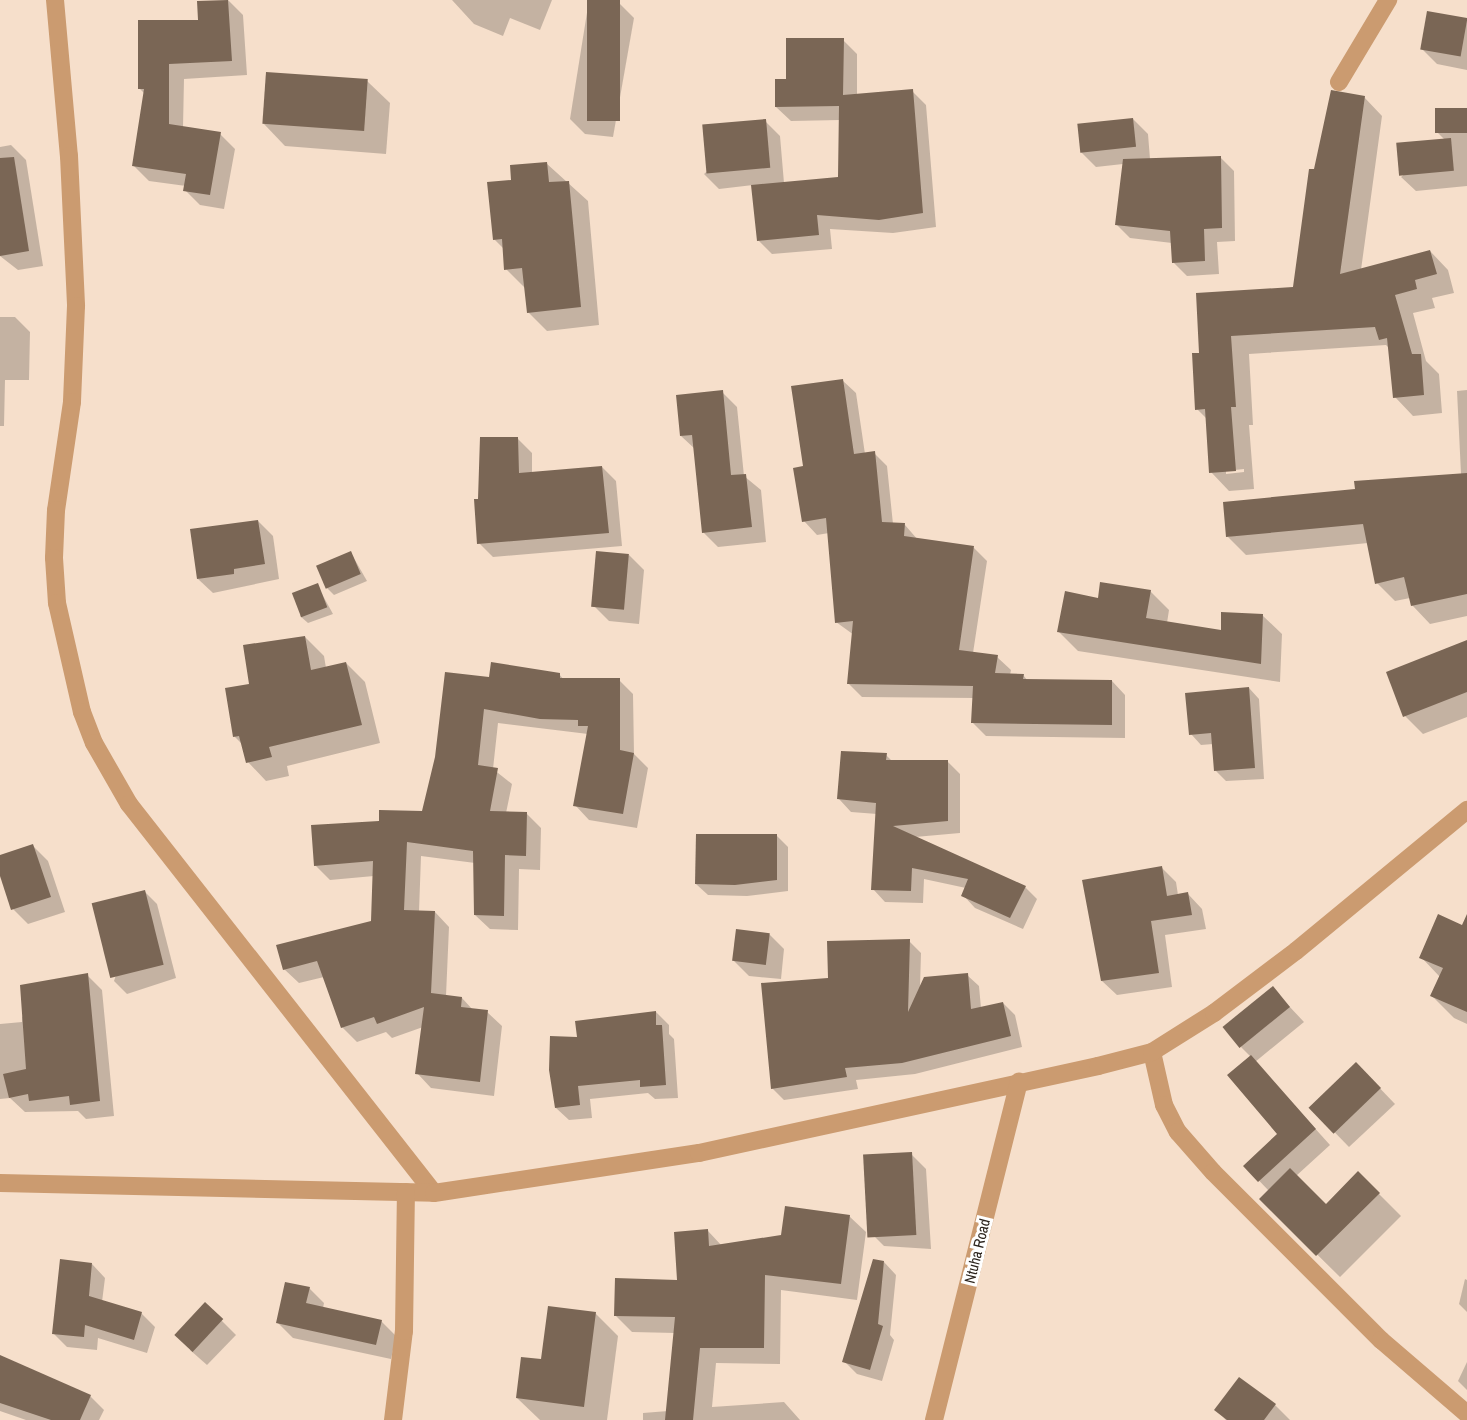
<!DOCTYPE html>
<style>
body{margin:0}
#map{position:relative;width:1467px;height:1420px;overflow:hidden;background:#f6dfcb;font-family:"Archivo Narrow",sans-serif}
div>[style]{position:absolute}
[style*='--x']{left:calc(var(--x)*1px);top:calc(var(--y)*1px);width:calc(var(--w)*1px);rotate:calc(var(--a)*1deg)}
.shadow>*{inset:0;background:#0003}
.building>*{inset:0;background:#7a6655;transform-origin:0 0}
.minor>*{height:18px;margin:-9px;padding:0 9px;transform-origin:9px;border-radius:9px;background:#cb9b70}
span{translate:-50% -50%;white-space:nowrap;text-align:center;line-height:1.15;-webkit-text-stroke:6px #fff;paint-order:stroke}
.street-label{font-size:15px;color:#2c241d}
</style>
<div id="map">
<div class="shadow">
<div style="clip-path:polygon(228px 0,243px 15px,247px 75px,184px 79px,183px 128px,220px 134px,235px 149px,224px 209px,200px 205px,185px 190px,186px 186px,149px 181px,134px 166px,145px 94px,139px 88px,200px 21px)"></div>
<div style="clip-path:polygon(452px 0,552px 0,540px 30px,510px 18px,503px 36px,474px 24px)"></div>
<div style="clip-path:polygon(589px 0,619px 3px,634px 18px,613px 137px,585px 134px,570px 119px)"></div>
<div style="clip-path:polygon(1428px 13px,1467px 20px,1467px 70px,1437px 64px,1422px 49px)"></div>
<div style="clip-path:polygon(843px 40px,857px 54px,857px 95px,912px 91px,926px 105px,936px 227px,893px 233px,830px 229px,832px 249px,772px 254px,758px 240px,753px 185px,719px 189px,704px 174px,765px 121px,780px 136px,784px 183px,839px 178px,840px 120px,791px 121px,776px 107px,787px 80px)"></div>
<div style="clip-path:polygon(367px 81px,390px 103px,386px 154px,285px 146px,263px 123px)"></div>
<div style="clip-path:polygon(evenodd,1364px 97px,1382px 116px,1361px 270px,1430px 251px,1448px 270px,1454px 293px,1432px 298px,1435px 308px,1413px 313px,1426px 361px,1439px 374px,1442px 413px,1413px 416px,1395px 397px,1390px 349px,1386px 345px,1249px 354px,1253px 425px,1249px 425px,1254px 489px,1229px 491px,1211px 472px,1207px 419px,1197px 409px,1201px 354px,1294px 288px,1315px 171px,1364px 97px,1244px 469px,1244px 472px,1226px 474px,1226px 471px,1244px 469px)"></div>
<div style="clip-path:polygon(1467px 109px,1467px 186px,1416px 191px,1401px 177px,1445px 140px,1437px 132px)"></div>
<div style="clip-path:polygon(1133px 119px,1148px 134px,1150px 159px,1221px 158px,1234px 171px,1235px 241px,1217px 242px,1219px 274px,1187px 276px,1173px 262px,1172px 243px,1130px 238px,1116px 224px,1123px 164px,1096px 167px,1081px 152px)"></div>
<div style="clip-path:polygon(11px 145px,26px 160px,43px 266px,18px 270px,0 256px,0 147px)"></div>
<div style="clip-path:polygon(546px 163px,588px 201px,599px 325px,547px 331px,528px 312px,525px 288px,506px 269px,504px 249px,494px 239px,513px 181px)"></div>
<div style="clip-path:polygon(0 317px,15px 317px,30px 332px,29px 380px,5px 380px,4px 426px,0 426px)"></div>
<div style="clip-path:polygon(842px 380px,856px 393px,865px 454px,874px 453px,887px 466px,893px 524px,905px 525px,918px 540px,974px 548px,987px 561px,973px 653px,997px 657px,1011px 670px,1010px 675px,1023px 675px,1028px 681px,1112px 681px,1125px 695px,1125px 738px,986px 736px,973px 723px,974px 698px,862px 697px,849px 684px,854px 635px,836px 622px,829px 533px,817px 535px,804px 521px,804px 467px)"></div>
<div style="clip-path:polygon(1467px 390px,1467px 616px,1430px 624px,1412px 605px,1410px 598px,1395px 601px,1377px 583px,1368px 543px,1246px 555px,1228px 537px,1357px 491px,1461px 474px,1457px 391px)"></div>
<div style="clip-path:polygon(722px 392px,737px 407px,744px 476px,761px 490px,766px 542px,718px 547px,703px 532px,695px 449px,681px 436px)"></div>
<div style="clip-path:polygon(518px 439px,532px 453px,532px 473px,602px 467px,616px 481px,622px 546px,493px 557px,479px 543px,479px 500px)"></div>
<div style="clip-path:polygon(258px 521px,273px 536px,279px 579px,213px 593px,198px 579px)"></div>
<div style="clip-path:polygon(351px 553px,367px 581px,334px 595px,327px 588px)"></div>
<div style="clip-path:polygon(629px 555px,644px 570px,639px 624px,609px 621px,594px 606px)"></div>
<div style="clip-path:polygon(317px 585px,333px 614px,308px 623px,300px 616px)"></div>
<div style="clip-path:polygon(1150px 591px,1169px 610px,1167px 623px,1222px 632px,1262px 615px,1282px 634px,1280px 682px,1078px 651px,1058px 631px,1099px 599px)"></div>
<div style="clip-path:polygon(305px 637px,324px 656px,326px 668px,346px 663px,365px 682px,380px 743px,287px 766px,289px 776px,266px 781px,248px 762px,243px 745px,234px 736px,251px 685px)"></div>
<div style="clip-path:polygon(1467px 642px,1467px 717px,1423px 734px,1405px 716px)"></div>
<div style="clip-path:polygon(559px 674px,564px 680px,619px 680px,633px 694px,634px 754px,648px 768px,637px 828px,589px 820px,575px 805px,588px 734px,498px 723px,493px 769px,512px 784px,506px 813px,526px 813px,541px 828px,540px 870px,519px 869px,518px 930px,490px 929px,475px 915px,475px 863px,421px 856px,419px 912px,435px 912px,449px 927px,446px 996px,462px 998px,473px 1010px,487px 1012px,502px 1026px,494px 1096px,431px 1088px,417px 1073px,423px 1027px,392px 1038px,386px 1032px,357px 1042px,342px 1027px,324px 977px,299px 983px,284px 969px,373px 922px,374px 876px,330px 880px,315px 865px,380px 822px,423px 813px,490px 678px)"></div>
<div style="clip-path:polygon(1249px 688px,1259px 699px,1264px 779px,1226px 781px,1216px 771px,1213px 744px,1201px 745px,1191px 734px)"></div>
<div style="clip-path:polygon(886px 755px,893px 762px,947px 761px,960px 774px,960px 833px,915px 837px,1025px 887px,1037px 899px,1023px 929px,975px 908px,963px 895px,966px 888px,924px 879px,923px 903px,885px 902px,873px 889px,877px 814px,851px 812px,839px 799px)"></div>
<div style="clip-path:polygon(777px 836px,788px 847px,788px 891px,747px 896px,708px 895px,696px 884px)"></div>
<div style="clip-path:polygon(33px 846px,48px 861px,65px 912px,28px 924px,13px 909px,0 871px,0 857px)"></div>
<div style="clip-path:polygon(1162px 868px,1176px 882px,1178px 895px,1188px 894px,1202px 909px,1206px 929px,1165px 935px,1172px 987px,1117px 995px,1102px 981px)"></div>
<div style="clip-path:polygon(144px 891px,157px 904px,176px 978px,127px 994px,114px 981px)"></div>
<div style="clip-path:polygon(1467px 928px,1467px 1024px,1454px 1018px,1432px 996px,1440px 977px,1421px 957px)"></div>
<div style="clip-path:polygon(769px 934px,784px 949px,781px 979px,749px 976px,734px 961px)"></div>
<div style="clip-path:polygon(909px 941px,921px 953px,920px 988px,967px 975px,979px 986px,981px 1008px,1003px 1003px,1015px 1015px,1022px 1047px,915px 1074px,856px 1080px,858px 1089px,784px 1100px,772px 1088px,830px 979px)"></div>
<div style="clip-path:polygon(87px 975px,102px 990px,114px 1116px,86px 1119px,78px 1111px,25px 1112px,10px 1098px,0 1099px,0 1024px,22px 1022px,22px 1017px)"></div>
<div style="clip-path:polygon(1272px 988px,1304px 1022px,1255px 1062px,1330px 1145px,1296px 1176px,1326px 1206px,1358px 1173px,1401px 1216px,1340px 1277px,1261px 1199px,1269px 1191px,1245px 1166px,1279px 1134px,1251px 1057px,1241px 1047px)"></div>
<div style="clip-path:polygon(656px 1012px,669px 1025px,669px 1034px,674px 1039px,678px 1098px,655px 1099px,648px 1093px,590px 1099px,592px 1118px,569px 1120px,556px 1108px,579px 1038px)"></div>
<div style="clip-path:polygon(1371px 1079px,1395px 1104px,1349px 1147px,1310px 1107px)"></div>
<div style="clip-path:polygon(911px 1154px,926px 1169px,931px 1249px,884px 1246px,869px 1231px)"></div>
<div style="clip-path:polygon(849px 1216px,866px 1232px,857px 1300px,781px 1290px,780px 1364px,716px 1363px,712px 1407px,784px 1402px,800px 1420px,643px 1420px,643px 1413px,668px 1411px,675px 1333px,632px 1332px,615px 1315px,679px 1282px,708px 1231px,722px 1246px,782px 1236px)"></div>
<div style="clip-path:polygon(884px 1262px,896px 1275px,890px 1335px,894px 1340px,882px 1381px,857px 1374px,844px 1361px)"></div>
<div style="clip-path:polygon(92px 1264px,105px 1278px,102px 1302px,141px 1313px,155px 1327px,147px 1353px,98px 1338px,97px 1350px,67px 1347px,53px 1333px)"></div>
<div style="clip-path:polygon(1465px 1279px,1467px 1280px,1467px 1312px,1459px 1304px)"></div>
<div style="clip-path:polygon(309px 1288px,324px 1303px,323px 1308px,381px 1321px,396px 1336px,391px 1359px,293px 1338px,278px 1323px)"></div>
<div style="clip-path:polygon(205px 1304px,236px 1335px,207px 1365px,190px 1350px)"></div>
<div style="clip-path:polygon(595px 1313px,618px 1336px,607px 1420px,540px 1420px,517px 1398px,543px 1361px)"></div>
<div style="clip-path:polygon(0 1357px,90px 1396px,104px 1410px,99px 1420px,26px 1420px,0 1411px)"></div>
<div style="clip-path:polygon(1467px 1362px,1467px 1390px,1458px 1381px)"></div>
<div style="clip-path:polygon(1275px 1405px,1290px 1420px,1226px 1420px,1216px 1410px)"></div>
</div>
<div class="building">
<div style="clip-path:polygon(228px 0,232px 61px,169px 64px,169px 124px,221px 132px,210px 195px,183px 191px,186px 174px,132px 166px,144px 89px,138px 89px,138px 20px,198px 20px,197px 1px)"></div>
<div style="left:587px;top:0;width:33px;height:121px"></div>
<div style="left:1427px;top:11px;width:41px;height:39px;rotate:10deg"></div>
<div style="clip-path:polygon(786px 38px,844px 38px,843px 95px,913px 89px,923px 213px,879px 220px,817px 215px,819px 235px,757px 241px,751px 185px,838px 177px,839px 106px,775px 107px,775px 79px,786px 79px)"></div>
<div style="left:266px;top:72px;width:102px;height:52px;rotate:4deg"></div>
<div style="clip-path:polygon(1331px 90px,1365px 96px,1340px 274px,1430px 250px,1437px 274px,1415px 280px,1417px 289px,1395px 295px,1412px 354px,1421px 354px,1424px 395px,1393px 398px,1387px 338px,1379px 340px,1375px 327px,1231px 336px,1236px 407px,1231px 407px,1236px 471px,1209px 473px,1205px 409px,1195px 410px,1192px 353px,1199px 353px,1196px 293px,1293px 287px,1309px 169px,1314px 169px)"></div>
<div style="left:1435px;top:108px;width:32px;height:25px"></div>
<div style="left:1133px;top:118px;width:29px;height:56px;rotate:84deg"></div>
<div style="left:766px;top:119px;width:49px;height:64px;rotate:85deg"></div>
<div style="left:1451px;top:138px;width:33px;height:55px;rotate:85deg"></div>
<div style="clip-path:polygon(1221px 156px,1222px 228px,1204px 229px,1205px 261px,1172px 263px,1170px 231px,1115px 225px,1123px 159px)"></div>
<div style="clip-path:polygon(14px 157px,29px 251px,0 256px,0 158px)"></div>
<div style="clip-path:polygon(547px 162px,549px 182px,569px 181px,581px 307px,527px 313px,522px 268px,504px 270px,502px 239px,493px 240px,487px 182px,511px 180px,510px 165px)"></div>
<div style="clip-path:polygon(843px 379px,854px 454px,875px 451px,882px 522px,905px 523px,904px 536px,974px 546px,959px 650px,998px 655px,995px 673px,1024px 674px,1023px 679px,1112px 680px,1112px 725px,971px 723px,973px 686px,847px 684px,853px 621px,835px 623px,826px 518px,802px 522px,793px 468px,803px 466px,791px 386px)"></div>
<div style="clip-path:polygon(723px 390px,731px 475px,746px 474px,752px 527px,702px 533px,692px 435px,680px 436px,676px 395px)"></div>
<div style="clip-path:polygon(480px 437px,518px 437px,519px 473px,602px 466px,609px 533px,477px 544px,474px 499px,478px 499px)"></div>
<div style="clip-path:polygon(1467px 473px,1467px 594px,1411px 606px,1404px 577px,1375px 584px,1363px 524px,1226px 537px,1223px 502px,1355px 489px,1354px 481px)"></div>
<div style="clip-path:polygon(258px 520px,265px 564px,234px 569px,234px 574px,197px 579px,190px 529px)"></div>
<div style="left:351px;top:551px;width:25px;height:38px;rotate:67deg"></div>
<div style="left:596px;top:551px;width:33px;height:56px;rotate:5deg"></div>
<div style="clip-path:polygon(1100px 582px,1151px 590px,1146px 618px,1221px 630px,1221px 612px,1263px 614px,1261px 664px,1057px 632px,1065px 591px,1098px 598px)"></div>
<div style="left:318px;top:583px;width:26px;height:28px;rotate:69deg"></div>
<div style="clip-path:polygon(305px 636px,311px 670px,346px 662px,362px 725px,269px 747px,272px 757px,246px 763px,239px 736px,233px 737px,225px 688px,249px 684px,243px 645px)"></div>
<div style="clip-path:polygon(1467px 640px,1467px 692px,1403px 717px,1386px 672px)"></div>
<div style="clip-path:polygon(491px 662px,560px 673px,560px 678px,620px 678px,620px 750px,634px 753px,623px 814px,573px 806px,588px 726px,578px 726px,578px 720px,540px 719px,484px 709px,478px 765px,498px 768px,490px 811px,527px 812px,526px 856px,505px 855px,504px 916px,474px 915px,473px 851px,407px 842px,404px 910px,435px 911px,431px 993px,462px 997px,461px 1007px,488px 1010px,480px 1082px,415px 1074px,424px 1007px,377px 1024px,374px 1017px,341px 1028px,317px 961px,283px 970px,276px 945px,371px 921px,373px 861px,314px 866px,311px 825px,379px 821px,379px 810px,422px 811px,435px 757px,445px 672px,489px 677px)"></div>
<div style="clip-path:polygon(1249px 687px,1255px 768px,1214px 771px,1211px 733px,1189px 735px,1185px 693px)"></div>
<div style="clip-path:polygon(841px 751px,887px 753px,886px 760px,948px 760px,948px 821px,893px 826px,1026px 886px,1010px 918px,961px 896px,968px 879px,912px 868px,911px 891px,871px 890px,876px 803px,837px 799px)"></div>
<div style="clip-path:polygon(696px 834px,777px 834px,777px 880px,735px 885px,695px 884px)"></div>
<div style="clip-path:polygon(33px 844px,51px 897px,11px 910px,0 876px,0 855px)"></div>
<div style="clip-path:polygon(1162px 866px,1167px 896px,1188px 892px,1192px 915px,1151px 921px,1159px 973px,1101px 981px,1082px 880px)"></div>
<div style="left:145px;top:890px;width:77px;height:55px;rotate:76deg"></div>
<div style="clip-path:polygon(1438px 914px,1462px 925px,1467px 914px,1467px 1012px,1430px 996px,1443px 968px,1419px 958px)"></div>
<div style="left:736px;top:929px;width:34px;height:32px;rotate:7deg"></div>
<div style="clip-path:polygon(910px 939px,908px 1012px,924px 977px,968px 973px,971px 1009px,1003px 1002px,1011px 1036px,902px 1063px,845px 1068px,847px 1077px,771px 1089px,761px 983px,828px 978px,827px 941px)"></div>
<div style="clip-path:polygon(88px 973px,100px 1101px,70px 1105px,69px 1096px,29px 1101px,28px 1094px,9px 1098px,3px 1074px,26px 1069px,20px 985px)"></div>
<div style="left:1273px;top:986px;width:27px;height:65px;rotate:51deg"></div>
<div style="clip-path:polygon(656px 1011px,656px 1025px,662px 1025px,666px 1085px,640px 1087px,640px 1080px,578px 1086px,580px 1105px,555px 1108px,549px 1070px,550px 1036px,577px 1037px,575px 1021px)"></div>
<div style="clip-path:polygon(1251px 1055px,1316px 1129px,1258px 1182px,1243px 1166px,1277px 1134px,1227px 1075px)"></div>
<div style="left:1356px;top:1062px;width:36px;height:66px;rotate:46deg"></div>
<div style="left:912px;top:1152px;width:83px;height:49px;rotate:87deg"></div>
<div style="clip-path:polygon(1290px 1168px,1326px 1204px,1358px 1171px,1380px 1193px,1316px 1256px,1259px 1199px)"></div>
<div style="clip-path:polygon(785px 1206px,850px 1215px,841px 1284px,765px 1275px,764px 1348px,700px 1348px,693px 1420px,665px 1420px,675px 1317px,614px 1316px,615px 1278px,677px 1280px,674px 1232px,708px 1229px,709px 1246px,781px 1235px)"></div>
<div style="clip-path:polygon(60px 1259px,92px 1263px,89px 1296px,142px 1312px,134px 1340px,85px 1325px,84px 1337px,52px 1334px)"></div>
<div style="clip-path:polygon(873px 1259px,884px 1261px,878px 1324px,883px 1326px,870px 1370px,842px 1362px)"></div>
<div style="clip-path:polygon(285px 1282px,310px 1287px,306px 1303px,382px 1320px,376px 1345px,276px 1323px)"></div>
<div style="left:205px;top:1302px;width:25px;height:45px;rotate:43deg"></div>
<div style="clip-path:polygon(548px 1306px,596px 1312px,584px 1407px,516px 1398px,521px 1357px,541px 1359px)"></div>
<div style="clip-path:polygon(0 1355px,91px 1395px,80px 1420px,51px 1420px,0 1403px)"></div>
<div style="clip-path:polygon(1239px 1377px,1276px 1404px,1264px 1420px,1227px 1420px,1214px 1410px)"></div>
</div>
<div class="minor">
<div style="--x:55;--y:0;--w:157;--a:84.9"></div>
<div style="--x:69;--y:156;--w:150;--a:87.3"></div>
<div style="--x:76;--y:306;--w:96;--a:92.4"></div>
<div style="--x:72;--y:402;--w:109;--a:98.4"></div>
<div style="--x:56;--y:510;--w:48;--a:92.4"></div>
<div style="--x:54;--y:558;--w:45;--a:86.2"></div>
<div style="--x:57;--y:603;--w:112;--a:77.1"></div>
<div style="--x:82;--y:712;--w:33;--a:69"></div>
<div style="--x:94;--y:743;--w:70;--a:60.2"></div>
<div style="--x:129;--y:804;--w:494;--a:51.9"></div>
<div style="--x:1339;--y:82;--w:96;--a:-59.1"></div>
<div style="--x:1152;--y:1052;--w:54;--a:77.2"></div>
<div style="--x:1164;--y:1105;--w:30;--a:63"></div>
<div style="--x:1178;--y:1132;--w:53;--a:48.8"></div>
<div style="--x:1213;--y:1172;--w:238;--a:45"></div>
<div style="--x:1381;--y:1340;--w:113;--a:40.7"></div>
<div style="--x:0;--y:1183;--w:434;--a:1.3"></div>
<div style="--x:434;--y:1193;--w:268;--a:-8.6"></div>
<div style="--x:699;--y:1153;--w:408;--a:-12.3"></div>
<div style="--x:1098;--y:1066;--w:56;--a:-14.5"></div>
<div style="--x:1152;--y:1052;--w:73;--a:-32.2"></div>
<div style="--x:1214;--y:1013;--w:103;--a:-37.1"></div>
<div style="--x:1296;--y:951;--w:222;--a:-39.5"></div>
<div style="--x:393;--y:1420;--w:90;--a:-83"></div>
<div style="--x:404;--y:1331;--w:139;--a:-89.2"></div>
<div style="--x:934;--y:1420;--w:349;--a:-75.9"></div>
</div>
<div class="street-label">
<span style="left:977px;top:1251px;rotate:-76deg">Ntuha Road</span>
</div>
</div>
